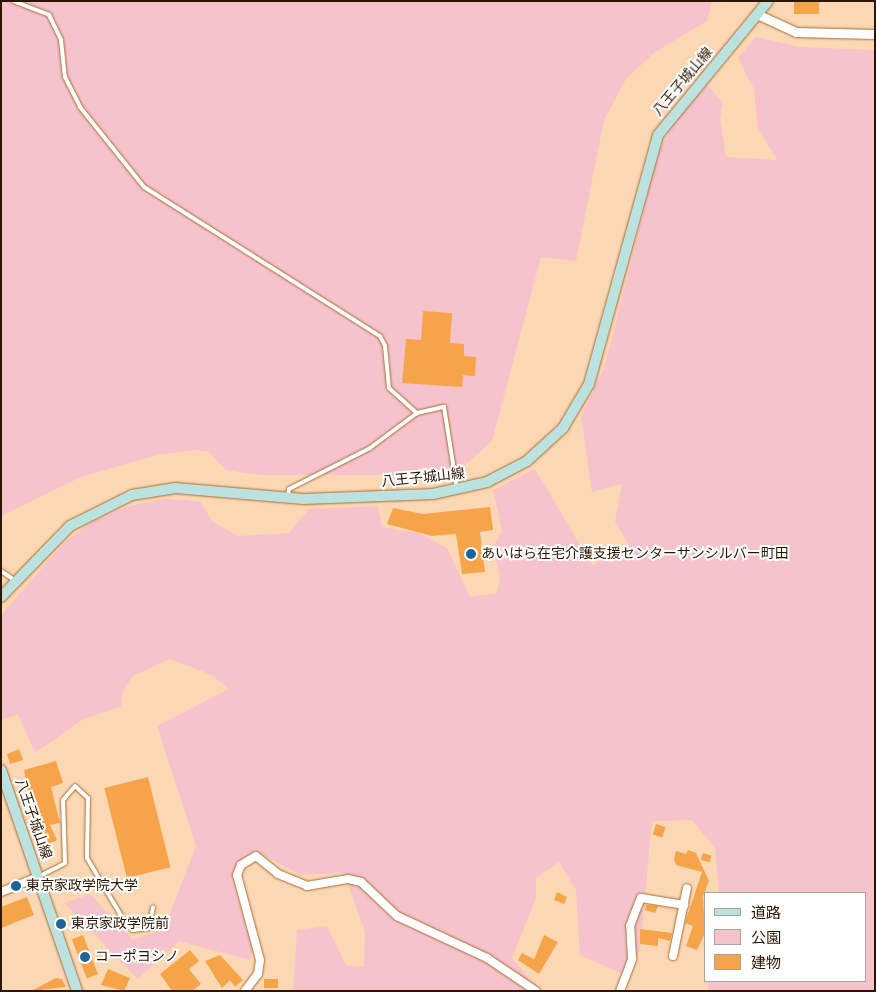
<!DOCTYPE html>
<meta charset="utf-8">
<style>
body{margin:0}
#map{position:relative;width:876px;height:992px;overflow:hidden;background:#fcd7b4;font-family:Karla,"Noto Sans JP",sans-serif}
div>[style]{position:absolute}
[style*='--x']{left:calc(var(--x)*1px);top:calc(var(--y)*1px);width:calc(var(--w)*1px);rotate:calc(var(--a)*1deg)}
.green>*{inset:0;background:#f6c2cc}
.building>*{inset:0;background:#f6a449;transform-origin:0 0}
.roads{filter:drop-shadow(0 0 1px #a56e32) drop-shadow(0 0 1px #a56e32)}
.service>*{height:4px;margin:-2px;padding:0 2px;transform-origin:2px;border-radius:2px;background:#fff}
.minor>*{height:8px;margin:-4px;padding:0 4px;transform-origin:4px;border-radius:4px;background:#fff}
.tertiary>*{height:9px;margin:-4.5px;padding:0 4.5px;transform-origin:4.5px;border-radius:4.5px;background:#fff}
.secondary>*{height:10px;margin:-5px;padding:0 5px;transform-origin:5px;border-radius:5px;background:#bce2df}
.dots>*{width:14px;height:14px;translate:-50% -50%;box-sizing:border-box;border:2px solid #fff;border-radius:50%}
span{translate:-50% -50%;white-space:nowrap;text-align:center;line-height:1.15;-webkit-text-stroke:4px #fff;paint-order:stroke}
.street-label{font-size:14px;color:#2c1600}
.poi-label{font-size:14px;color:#2c1600}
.left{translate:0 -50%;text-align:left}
.frame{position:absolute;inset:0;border:2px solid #2c1600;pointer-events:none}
.legend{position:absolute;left:704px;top:892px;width:162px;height:90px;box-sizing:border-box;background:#fff;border:1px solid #aba299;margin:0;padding:6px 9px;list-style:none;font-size:15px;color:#2c1600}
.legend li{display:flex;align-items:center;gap:10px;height:25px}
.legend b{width:25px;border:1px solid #aba299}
</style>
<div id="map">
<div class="green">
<div style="clip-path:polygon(1px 1px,712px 1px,707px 21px,655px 52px,626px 79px,604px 120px,576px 261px,541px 257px,492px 441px,462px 468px,425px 475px,260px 475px,226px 470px,209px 452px,195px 450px,157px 455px,81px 477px,1px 516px)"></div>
<div style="clip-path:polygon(755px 37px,800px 47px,875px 50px,875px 991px,708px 991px,708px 981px,865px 981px,865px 893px,719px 893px,715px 848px,692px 820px,652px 821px,640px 951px,623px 974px,580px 955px,576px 890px,559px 862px,536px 878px,536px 898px,512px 958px,540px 991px,293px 991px,297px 930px,327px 926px,346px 965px,364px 967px,365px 932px,344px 873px,300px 875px,258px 852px,240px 862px,233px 883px,253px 948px,250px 960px,179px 941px,138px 979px,64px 903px,90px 894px,133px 940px,164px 929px,196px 846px,157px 726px,229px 689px,212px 675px,170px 659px,133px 676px,123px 690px,121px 706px,82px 720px,35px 753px,18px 714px,1px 721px,1px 615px,64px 543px,92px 522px,126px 507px,162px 499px,200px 501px,213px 522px,238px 536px,289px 533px,309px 509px,378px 506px,382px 527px,421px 534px,447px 548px,470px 597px,497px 593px,500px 579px,494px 545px,502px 532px,493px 490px,535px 469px,592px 565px,630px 547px,615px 521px,622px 484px,592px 492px,581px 416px,605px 366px,658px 153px,674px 121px,707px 85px,723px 103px,720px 118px,726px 157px,777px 160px,758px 129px,754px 89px,738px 58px)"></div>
</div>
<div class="building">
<div style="left:794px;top:1px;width:25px;height:13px"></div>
<div style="clip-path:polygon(423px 311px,452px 313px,450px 343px,464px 344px,464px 356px,476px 357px,475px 376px,463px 375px,462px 387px,402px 383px,406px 339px,421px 340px)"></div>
<div style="clip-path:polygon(490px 507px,493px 530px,480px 532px,485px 572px,462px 574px,456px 534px,432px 536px,387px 524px,393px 508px,423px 514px)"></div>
<div style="clip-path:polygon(19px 749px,23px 760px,10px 764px,7px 754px)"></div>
<div style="clip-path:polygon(56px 761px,63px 783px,51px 787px,60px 823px,50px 825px,57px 840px,46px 845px,31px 808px,24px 770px)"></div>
<div style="left:148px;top:777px;width:93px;height:45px;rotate:76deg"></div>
<div style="left:656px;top:824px;width:10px;height:11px;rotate:17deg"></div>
<div style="clip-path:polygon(688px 850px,696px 853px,709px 881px,703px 896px,705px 933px,697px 950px,686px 946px,693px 926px,685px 923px,702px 872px,676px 865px,674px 859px,676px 851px,686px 854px)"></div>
<div style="left:703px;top:853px;width:9px;height:7px;rotate:18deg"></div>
<div style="clip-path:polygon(557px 892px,567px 897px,564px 904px,554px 900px)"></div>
<div style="clip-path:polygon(27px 897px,34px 915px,1px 928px,1px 907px)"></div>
<div style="clip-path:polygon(646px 905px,658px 906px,655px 913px,645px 910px)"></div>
<div style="clip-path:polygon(640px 929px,672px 933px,670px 941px,658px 938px,658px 946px,640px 944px)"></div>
<div style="left:83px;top:935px;width:42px;height:12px;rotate:69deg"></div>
<div style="clip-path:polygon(544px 935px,558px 942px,539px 974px,518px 960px,522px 953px,534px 959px)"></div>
<div style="clip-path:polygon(190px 950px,199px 961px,189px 969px,201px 984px,192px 991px,172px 991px,160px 974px)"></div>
<div style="clip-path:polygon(220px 955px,243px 980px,235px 987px,230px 980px,222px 988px,205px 961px)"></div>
<div style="clip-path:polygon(108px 969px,130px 978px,124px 991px,101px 985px)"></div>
<div style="clip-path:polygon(56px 978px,62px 979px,66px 987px,31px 991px)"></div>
<div style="left:264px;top:979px;width:14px;height:9px"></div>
</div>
<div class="roads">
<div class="service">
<div style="--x:13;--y:1;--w:39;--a:21"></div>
<div style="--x:49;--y:15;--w:28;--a:64"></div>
<div style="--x:61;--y:40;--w:37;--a:84"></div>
<div style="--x:65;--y:77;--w:34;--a:63"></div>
<div style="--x:80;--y:107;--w:102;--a:51.3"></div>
<div style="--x:144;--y:187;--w:279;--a:32.3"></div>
<div style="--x:380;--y:336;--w:11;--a:63"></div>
<div style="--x:385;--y:346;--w:42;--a:84.6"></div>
<div style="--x:389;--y:388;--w:38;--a:42"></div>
<div style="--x:288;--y:497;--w:8;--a:-83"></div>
<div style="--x:289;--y:489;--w:91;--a:-26.8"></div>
<div style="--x:370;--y:448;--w:59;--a:-36.7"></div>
<div style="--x:417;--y:413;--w:28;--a:-13"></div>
<div style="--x:444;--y:407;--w:83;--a:81"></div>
<div style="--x:1;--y:571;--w:18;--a:34"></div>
<div style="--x:40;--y:876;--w:28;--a:-27"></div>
<div style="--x:65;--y:863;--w:63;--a:-91.8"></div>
<div style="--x:63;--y:800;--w:18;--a:-49"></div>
<div style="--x:75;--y:786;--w:18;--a:43"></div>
<div style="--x:88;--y:798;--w:60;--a:91"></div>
<div style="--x:87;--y:858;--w:77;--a:59.4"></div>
<div style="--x:126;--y:924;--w:9;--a:41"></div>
<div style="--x:133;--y:930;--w:16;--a:-7"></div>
<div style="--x:149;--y:928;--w:21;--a:-79"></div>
</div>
<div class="minor">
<div style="--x:1;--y:892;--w:40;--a:-22"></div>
<div style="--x:673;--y:956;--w:69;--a:-78.4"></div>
<div style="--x:245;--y:991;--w:21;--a:-53"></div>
<div style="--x:258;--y:974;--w:14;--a:-82"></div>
<div style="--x:260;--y:960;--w:88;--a:-105.1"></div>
<div style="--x:237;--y:875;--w:11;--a:-68"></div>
<div style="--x:241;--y:865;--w:17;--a:-31"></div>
<div style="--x:256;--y:856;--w:28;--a:39"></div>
<div style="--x:278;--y:874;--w:31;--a:22"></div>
<div style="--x:307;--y:886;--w:42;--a:-9.7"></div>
<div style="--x:348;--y:879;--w:13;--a:13"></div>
<div style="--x:361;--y:882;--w:50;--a:43.4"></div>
<div style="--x:397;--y:916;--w:99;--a:25"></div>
<div style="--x:487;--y:958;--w:59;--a:34"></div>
<div style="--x:620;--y:991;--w:34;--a:-69"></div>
<div style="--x:632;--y:959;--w:33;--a:-93"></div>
<div style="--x:630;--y:926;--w:30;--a:-69"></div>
<div style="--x:641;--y:898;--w:44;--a:9.2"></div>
</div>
<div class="tertiary">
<div style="--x:759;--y:15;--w:41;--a:24.7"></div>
<div style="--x:796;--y:32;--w:79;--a:1.5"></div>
</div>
<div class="secondary">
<div style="--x:1;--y:597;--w:99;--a:-45.8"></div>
<div style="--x:70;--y:526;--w:69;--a:-26.6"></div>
<div style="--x:132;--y:495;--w:44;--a:-9.2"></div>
<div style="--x:175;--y:488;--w:129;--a:4.9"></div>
<div style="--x:304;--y:499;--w:129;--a:-2.2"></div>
<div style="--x:433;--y:494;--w:55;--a:-12.5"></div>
<div style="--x:487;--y:482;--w:45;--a:-27.7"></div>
<div style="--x:527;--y:461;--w:49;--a:-42.5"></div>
<div style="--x:563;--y:428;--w:51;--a:-59.4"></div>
<div style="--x:589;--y:384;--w:258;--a:-74.5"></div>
<div style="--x:658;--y:135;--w:173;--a:-50.6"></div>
<div style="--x:1;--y:770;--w:234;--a:71"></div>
</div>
</div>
<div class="dots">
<div style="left:471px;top:554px;background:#1d6498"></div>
<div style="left:16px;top:886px;background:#1d6498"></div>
<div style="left:61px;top:924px;background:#1d6498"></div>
<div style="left:85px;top:957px;background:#1d6498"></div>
</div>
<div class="street-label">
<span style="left:683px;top:82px;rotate:-50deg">八王子城山線</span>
<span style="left:423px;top:478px;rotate:-6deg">八王子城山線</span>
<span style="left:33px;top:819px;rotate:71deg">八王子城山線</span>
</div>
<div class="poi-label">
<span class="left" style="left:481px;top:554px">あいはら在宅介護支援センターサンシルバー町田</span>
<span class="left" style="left:26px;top:886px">東京家政学院大学</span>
<span class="left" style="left:71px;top:924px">東京家政学院前</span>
<span class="left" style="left:95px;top:957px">コーポヨシノ</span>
</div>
<div class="frame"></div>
<ul class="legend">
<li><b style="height:6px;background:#bce2df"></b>道路</li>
<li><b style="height:14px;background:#f6c2cc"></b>公園</li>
<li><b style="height:14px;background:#f6a449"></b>建物</li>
</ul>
</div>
